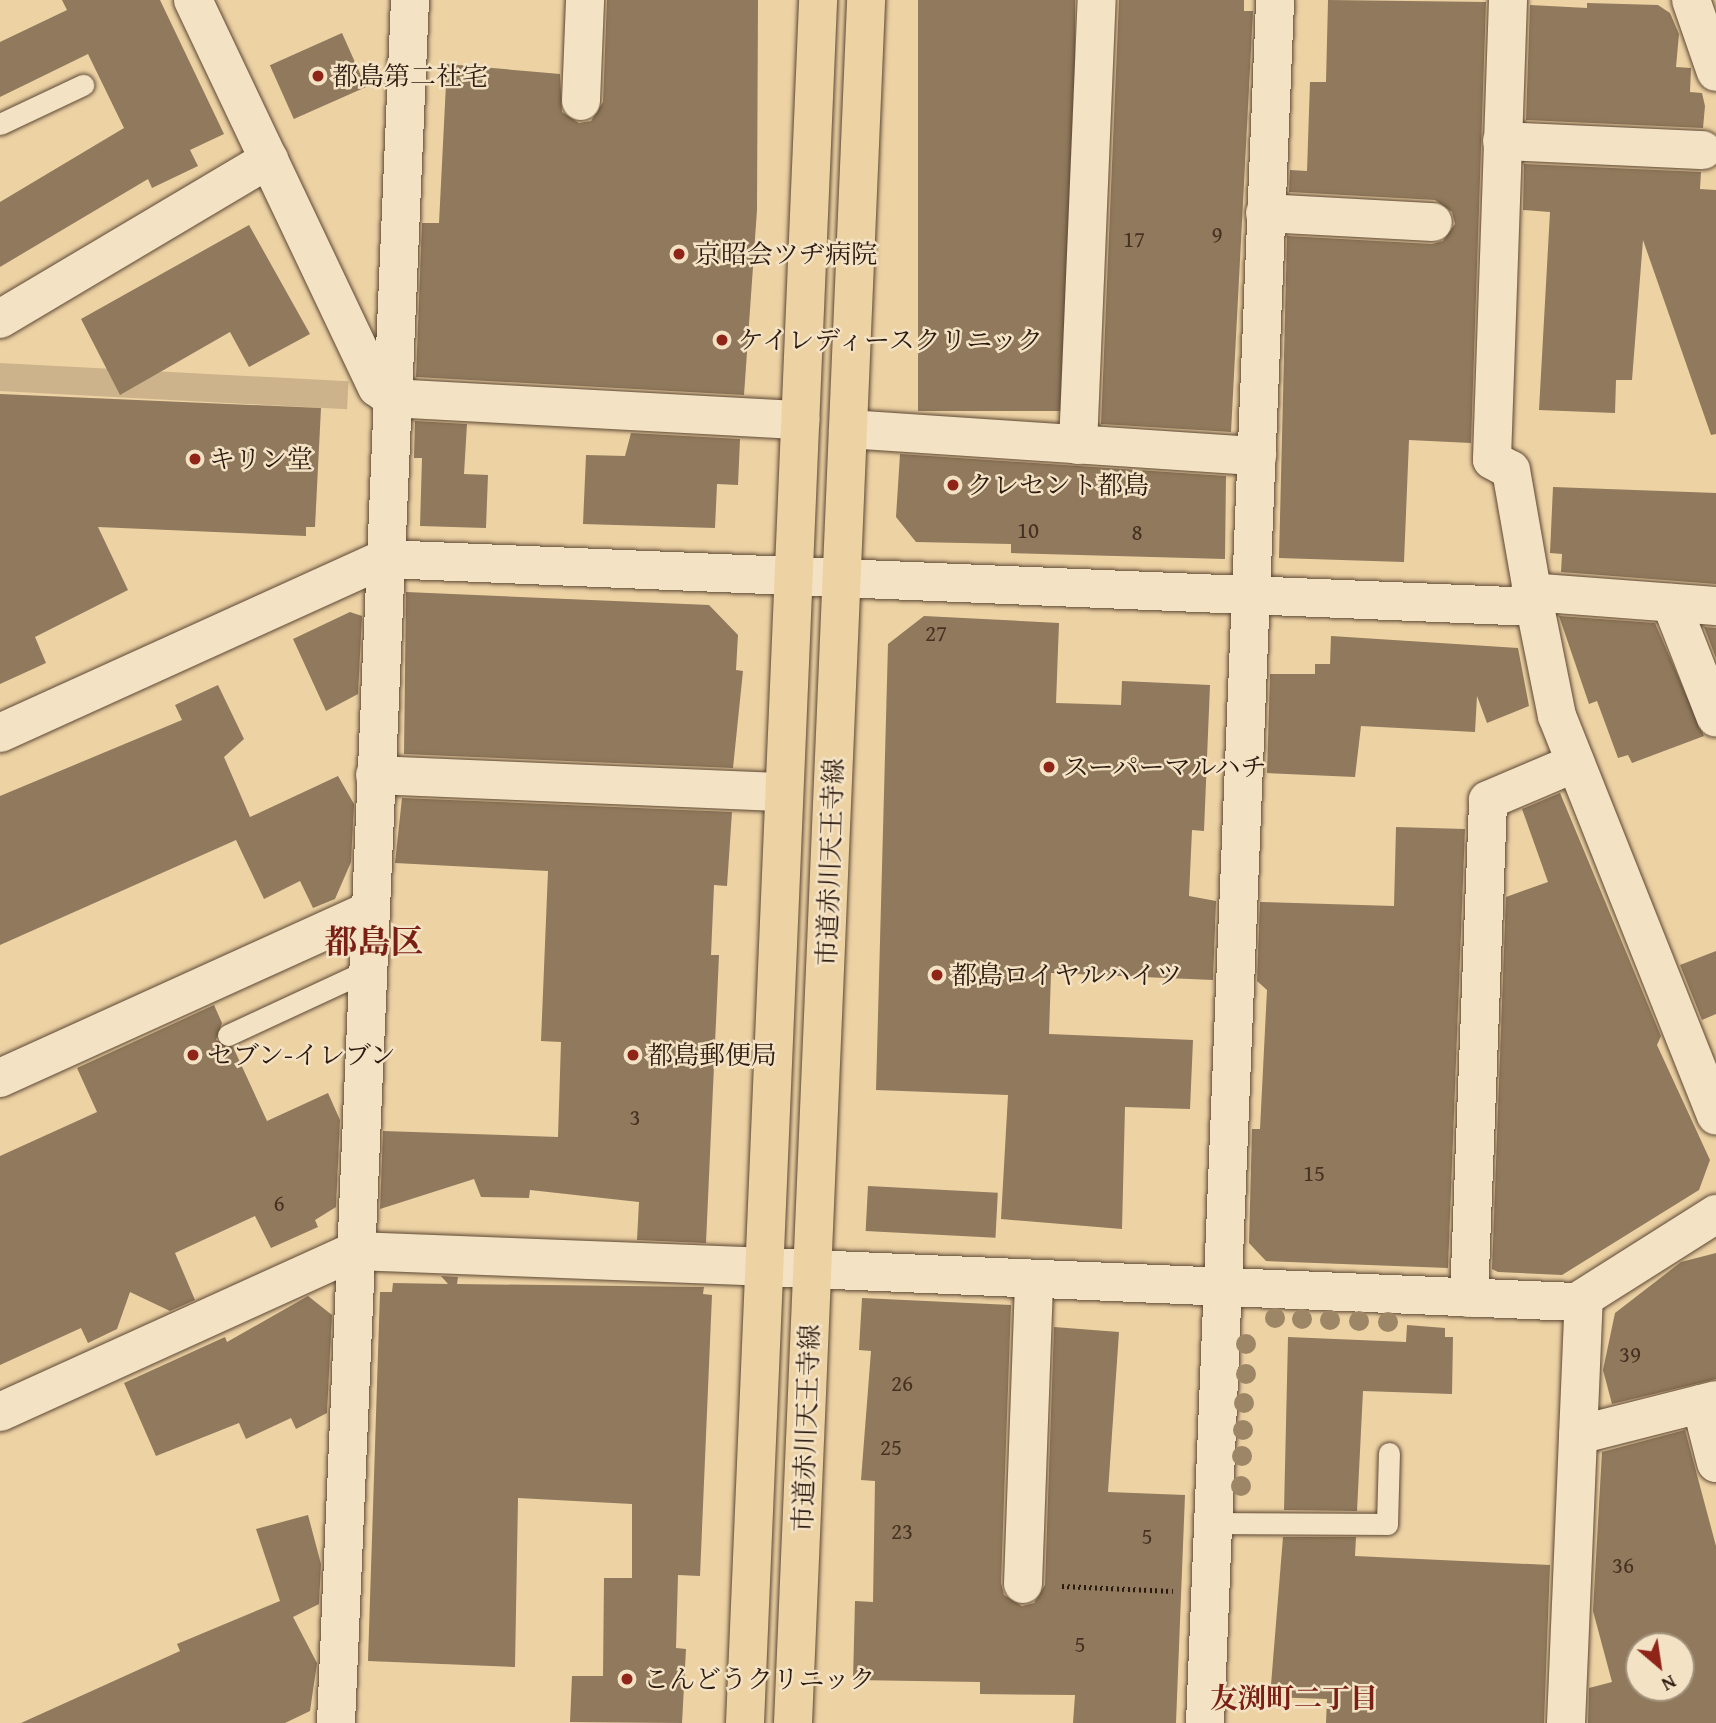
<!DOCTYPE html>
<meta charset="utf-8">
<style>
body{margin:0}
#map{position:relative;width:1716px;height:1723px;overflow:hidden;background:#edd2a4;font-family:"Gentium Book Plus","Noto Serif JP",serif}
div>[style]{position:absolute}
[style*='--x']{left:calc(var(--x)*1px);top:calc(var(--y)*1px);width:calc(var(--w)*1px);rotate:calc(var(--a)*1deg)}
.green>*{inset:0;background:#ccb38b;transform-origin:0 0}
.building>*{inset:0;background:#90795c;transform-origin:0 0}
.path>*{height:4.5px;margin-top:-2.25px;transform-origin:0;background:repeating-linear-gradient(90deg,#2c190f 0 2px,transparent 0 5.5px)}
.roads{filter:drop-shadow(0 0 2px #5c4734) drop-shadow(0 0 2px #5c4734)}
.service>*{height:21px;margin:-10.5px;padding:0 10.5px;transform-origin:10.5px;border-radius:10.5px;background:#f3e2c4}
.minor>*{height:38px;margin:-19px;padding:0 19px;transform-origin:19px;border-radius:19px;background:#f3e2c4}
.tertiary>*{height:38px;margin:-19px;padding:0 19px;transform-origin:19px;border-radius:19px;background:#f3e2c4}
.primary>*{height:38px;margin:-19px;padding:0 19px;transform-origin:19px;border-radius:19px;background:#edd2a4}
.trees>*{width:20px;height:20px;margin:-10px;border-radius:50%;background:#9d8666}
.dots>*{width:19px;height:19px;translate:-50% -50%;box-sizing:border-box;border:4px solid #f3e2c4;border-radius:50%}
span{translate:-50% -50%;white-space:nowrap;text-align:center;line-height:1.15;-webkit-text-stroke:5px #f3e2c4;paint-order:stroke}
.number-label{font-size:23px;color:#453122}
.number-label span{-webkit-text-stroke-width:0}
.poi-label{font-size:26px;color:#2c190f}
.left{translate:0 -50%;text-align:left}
.street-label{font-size:26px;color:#2c190f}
.neighbourhood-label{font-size:28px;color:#7a1f14;font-weight:700}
.district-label{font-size:33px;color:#7a1f14;font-weight:700}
.north{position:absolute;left:1625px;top:1632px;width:70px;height:70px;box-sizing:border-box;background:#f3e2c4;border:2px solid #a3927c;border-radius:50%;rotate:151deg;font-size:19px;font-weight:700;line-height:28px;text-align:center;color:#2c190f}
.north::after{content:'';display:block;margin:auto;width:24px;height:32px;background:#8f2418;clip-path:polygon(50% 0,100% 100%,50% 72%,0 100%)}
</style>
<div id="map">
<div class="green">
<div style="left:0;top:363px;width:349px;height:28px;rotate:3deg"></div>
</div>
<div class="building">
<div style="clip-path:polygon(62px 0,160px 0,224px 134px,190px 150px,198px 166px,152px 188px,148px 179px,0 267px,0 202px,124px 128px,88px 54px,0 97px,0 42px,67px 10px)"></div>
<div style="clip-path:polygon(607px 0,758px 0,757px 210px,744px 395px,416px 377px,422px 223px,439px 223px,447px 64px,560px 74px,562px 112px,579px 123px,591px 121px,603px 102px)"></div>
<div style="left:918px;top:0;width:157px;height:411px"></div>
<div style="clip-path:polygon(1119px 0,1244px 0,1244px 11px,1253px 11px,1231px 432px,1101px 424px)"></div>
<div style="clip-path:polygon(1328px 0,1486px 2px,1471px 443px,1409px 440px,1404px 562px,1279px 558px,1287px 236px,1432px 244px,1443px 241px,1455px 224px,1452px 212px,1435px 200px,1289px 192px,1290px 170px,1307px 171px,1310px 82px,1326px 82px)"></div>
<div style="clip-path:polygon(1587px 3px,1658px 5px,1670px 13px,1679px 34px,1676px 67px,1691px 68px,1690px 92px,1702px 93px,1705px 106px,1703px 128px,1526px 120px,1530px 5px,1587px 8px)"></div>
<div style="left:342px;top:33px;width:59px;height:79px;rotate:66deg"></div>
<div style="clip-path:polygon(1524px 164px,1701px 172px,1700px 189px,1716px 190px,1716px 434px,1711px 435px,1643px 240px,1632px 380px,1616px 380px,1615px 413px,1539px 410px,1550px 212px,1523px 210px)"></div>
<div style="clip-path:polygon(249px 225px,310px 334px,249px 367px,230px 332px,120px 395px,81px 319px)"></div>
<div style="clip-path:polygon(0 394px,321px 408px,315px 527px,306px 527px,306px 536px,98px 527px,128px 590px,35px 637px,46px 663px,0 684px)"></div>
<div style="clip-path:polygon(415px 421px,467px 424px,464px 474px,488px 475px,486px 528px,420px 526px,422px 458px,414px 458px)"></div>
<div style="clip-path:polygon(631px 433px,740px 439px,738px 485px,717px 484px,715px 528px,583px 524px,586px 455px,625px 456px)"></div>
<div style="clip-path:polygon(900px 454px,1226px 476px,1225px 559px,1011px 553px,1011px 544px,916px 542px,896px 517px)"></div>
<div style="clip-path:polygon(1553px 487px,1716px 493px,1716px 584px,1561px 572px,1562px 554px,1550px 553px)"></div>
<div style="clip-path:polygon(406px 592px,709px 605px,738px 635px,736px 670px,743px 671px,733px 768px,404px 754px)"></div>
<div style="clip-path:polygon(350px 612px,362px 616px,358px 694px,326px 711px,293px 639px)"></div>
<div style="clip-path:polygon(924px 616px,1059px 623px,1056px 703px,1121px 705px,1122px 681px,1210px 685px,1204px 831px,1192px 830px,1189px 896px,1216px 901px,1213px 980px,1051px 973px,1049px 1034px,1193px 1040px,1190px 1109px,1125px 1107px,1122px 1229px,1001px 1219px,1008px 1095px,876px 1090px,888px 644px)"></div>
<div style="clip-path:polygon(1559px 616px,1655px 623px,1704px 736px,1632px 763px,1628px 755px,1618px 758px,1597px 701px,1589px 704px)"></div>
<div style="clip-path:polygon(1704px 627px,1716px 628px,1716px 658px)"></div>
<div style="clip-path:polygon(1331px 636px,1518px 648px,1529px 706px,1487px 723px,1477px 696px,1475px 732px,1361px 726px,1355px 777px,1267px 773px,1270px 674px,1315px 674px,1315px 664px,1330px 664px)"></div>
<div style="clip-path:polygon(218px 685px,244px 739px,224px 757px,250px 817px,338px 776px,354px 804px,351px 862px,335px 899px,313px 908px,300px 881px,264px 899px,236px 840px,0 945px,0 796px,182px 720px,175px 705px)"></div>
<div style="clip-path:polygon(1560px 793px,1661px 1036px,1657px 1045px,1710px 1160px,1699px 1190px,1562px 1275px,1498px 1272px,1492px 1269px,1506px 897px,1548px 882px,1522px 809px)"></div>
<div style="clip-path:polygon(402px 798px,732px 812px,727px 886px,714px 885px,711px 955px,719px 955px,706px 1243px,637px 1240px,639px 1202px,530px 1190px,529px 1198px,481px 1197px,474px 1179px,380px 1209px,383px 1131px,558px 1137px,561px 1042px,541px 1041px,548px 871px,395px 863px)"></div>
<div style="clip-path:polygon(1396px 827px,1465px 829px,1448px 1268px,1266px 1261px,1249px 1243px,1252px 1129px,1260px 1129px,1267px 990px,1257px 981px,1260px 902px,1394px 906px)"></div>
<div style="clip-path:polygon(1716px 951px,1716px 1014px,1702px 1020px,1680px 965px)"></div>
<div style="clip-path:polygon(214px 1005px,222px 1023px,216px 1040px,233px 1047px,267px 1121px,328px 1093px,340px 1120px,336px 1207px,315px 1220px,318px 1227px,271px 1248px,255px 1216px,175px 1253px,195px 1300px,170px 1311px,130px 1292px,117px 1329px,88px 1343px,81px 1328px,0 1365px,0 1156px,97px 1112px,77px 1068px)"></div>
<div style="left:868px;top:1186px;width:130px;height:45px;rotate:3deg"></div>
<div style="clip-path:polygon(1716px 1253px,1716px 1379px,1612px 1404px,1603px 1370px,1615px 1313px,1681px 1262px)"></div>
<div style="clip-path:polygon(441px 1276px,458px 1277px,457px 1284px,704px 1287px,703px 1294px,712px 1295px,700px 1576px,678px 1575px,676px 1648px,686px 1649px,682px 1723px,570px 1722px,572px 1676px,603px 1676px,604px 1578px,632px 1578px,632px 1504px,518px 1498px,515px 1667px,368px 1661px,380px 1292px,392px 1292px,393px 1283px,448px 1284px)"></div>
<div style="clip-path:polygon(308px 1296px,332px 1315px,327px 1413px,296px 1429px,291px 1418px,246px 1439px,239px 1423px,156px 1456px,124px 1383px,225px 1337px,227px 1342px)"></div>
<div style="clip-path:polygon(862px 1298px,1011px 1305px,1001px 1583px,1004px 1595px,1022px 1606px,1034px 1603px,1045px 1585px,1054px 1327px,1119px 1332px,1108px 1492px,1185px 1495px,1176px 1723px,1073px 1723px,1075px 1695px,980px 1694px,980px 1682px,853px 1680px,855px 1601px,873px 1602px,875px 1481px,861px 1480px,871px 1351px,859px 1350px)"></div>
<div style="clip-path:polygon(1407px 1325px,1445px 1328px,1445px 1337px,1453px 1337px,1452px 1394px,1363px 1391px,1357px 1511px,1284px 1510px,1288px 1337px,1406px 1342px)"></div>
<div style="clip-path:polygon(evenodd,1685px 1430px,1716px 1546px,1716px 1723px,1588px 1723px,1589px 1688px,1612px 1682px,1593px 1611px,1602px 1452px,1685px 1430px,1639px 1646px,1681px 1646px,1681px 1688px,1639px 1688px,1639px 1646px)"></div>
<div style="clip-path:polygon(308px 1515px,321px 1564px,319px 1604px,293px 1617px,317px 1663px,310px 1711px,285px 1723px,21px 1723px,180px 1651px,177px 1644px,280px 1601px,256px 1529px)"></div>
<div style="clip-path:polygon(1283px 1537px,1356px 1537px,1355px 1556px,1550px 1565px,1544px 1723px,1326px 1723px,1327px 1699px,1270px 1697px)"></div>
</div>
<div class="path">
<div style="--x:1062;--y:1586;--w:111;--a:2.6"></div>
</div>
<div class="roads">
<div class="service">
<div style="--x:0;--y:124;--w:92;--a:-25.2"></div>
<div style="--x:228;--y:1035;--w:152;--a:-24.9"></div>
<div style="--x:1213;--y:1523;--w:174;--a:0.3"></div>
<div style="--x:1387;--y:1524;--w:71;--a:-88.4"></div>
</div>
<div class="minor">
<div style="--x:193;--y:0;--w:429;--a:64.6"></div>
<div style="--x:377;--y:387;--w:18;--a:38"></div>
<div style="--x:391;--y:398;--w:410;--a:3.1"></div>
<div style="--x:1508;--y:0;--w:460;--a:92"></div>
<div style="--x:1492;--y:460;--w:21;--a:28"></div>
<div style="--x:1511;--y:470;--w:139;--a:80.1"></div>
<div style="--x:1691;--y:0;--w:76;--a:70.9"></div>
<div style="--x:581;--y:101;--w:101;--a:-87.7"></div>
<div style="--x:1502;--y:141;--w:201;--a:2.6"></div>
<div style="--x:1265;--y:213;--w:168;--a:3.1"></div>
<div style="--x:0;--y:319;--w:313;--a:-30.7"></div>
<div style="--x:848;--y:429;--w:410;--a:3.8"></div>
<div style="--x:1078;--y:445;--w:445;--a:-87.6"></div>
<div style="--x:1530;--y:592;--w:187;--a:4.3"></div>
<div style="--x:1671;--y:603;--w:123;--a:68.6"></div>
<div style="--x:375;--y:775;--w:409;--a:2.4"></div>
<div style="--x:0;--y:1078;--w:405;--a:-24.4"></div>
<div style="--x:1469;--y:1298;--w:498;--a:-87.8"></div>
<div style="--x:1488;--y:800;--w:95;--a:-23"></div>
<div style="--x:1701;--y:1404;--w:61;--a:75.7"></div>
<div style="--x:0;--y:1412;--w:390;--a:-24.4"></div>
<div style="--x:355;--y:1251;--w:409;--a:2.2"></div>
<div style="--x:1578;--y:1435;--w:142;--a:-14.2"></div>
<div style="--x:1023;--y:1584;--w:305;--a:-87.9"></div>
<div style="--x:336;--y:1723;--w:1725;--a:-87.54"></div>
<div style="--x:1205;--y:1723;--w:1724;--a:-87.67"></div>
<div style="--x:1566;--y:1723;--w:422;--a:-87.6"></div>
</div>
<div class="tertiary">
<div style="--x:0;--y:733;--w:422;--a:-24.4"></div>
<div style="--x:384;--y:559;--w:1152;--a:2.39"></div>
<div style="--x:1535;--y:607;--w:111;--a:78.6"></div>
<div style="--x:1557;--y:716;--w:430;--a:68.3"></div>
<div style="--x:764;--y:1267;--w:814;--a:2.47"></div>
<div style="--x:1577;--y:1302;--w:165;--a:-32.3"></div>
</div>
<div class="primary">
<div style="--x:745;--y:1723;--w:1725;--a:-87.57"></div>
<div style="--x:793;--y:1723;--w:1725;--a:-87.57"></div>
</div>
</div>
<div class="trees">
<div style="left:1275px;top:1318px"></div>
<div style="left:1302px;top:1319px"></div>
<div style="left:1330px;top:1320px"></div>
<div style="left:1359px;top:1321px"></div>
<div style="left:1388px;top:1322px"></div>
<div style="left:1246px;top:1344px"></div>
<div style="left:1246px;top:1374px"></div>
<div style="left:1244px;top:1403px"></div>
<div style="left:1243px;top:1430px"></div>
<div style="left:1242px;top:1456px"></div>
<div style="left:1241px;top:1486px"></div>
</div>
<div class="dots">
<div style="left:318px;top:76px;background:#8f2418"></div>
<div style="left:679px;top:254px;background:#8f2418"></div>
<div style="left:722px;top:340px;background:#8f2418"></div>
<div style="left:195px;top:459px;background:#8f2418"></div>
<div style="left:953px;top:485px;background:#8f2418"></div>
<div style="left:1049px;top:767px;background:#8f2418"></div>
<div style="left:937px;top:975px;background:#8f2418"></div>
<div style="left:193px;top:1055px;background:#8f2418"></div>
<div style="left:633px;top:1055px;background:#8f2418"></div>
<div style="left:627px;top:1679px;background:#8f2418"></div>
</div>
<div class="number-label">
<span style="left:1217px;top:234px">9</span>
<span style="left:1134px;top:239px">17</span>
<span style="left:1028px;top:530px">10</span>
<span style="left:1137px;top:532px">8</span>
<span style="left:936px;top:633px">27</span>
<span style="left:635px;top:1117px">3</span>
<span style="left:1314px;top:1173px">15</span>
<span style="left:279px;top:1203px">6</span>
<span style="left:1630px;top:1354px">39</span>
<span style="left:902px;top:1383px">26</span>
<span style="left:891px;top:1447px">25</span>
<span style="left:902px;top:1531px">23</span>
<span style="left:1147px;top:1536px">5</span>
<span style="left:1623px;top:1565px">36</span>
<span style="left:1080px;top:1644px">5</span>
</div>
<div class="poi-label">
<span class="left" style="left:332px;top:76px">都島第二社宅</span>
<span class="left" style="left:695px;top:254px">京昭会ツヂ病院</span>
<span class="left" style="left:738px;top:340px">ケイレディースクリニック</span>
<span class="left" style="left:209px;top:459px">キリン堂</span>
<span class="left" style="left:967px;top:485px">クレセント都島</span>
<span class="left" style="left:1063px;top:767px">スーパーマルハチ</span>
<span class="left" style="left:951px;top:975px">都島ロイヤルハイツ</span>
<span class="left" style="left:207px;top:1055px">セブン-イレブン</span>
<span class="left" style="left:647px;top:1055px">都島郵便局</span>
<span class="left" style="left:643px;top:1679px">こんどうクリニック</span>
</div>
<div class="street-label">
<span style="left:830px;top:862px;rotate:-88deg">市道赤川天王寺線</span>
<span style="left:806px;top:1428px;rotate:-88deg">市道赤川天王寺線</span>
</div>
<div class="neighbourhood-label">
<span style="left:1294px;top:1698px">友渕町二丁目</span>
</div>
<div class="district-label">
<span style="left:374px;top:942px">都島区</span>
</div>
<div class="north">N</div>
</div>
